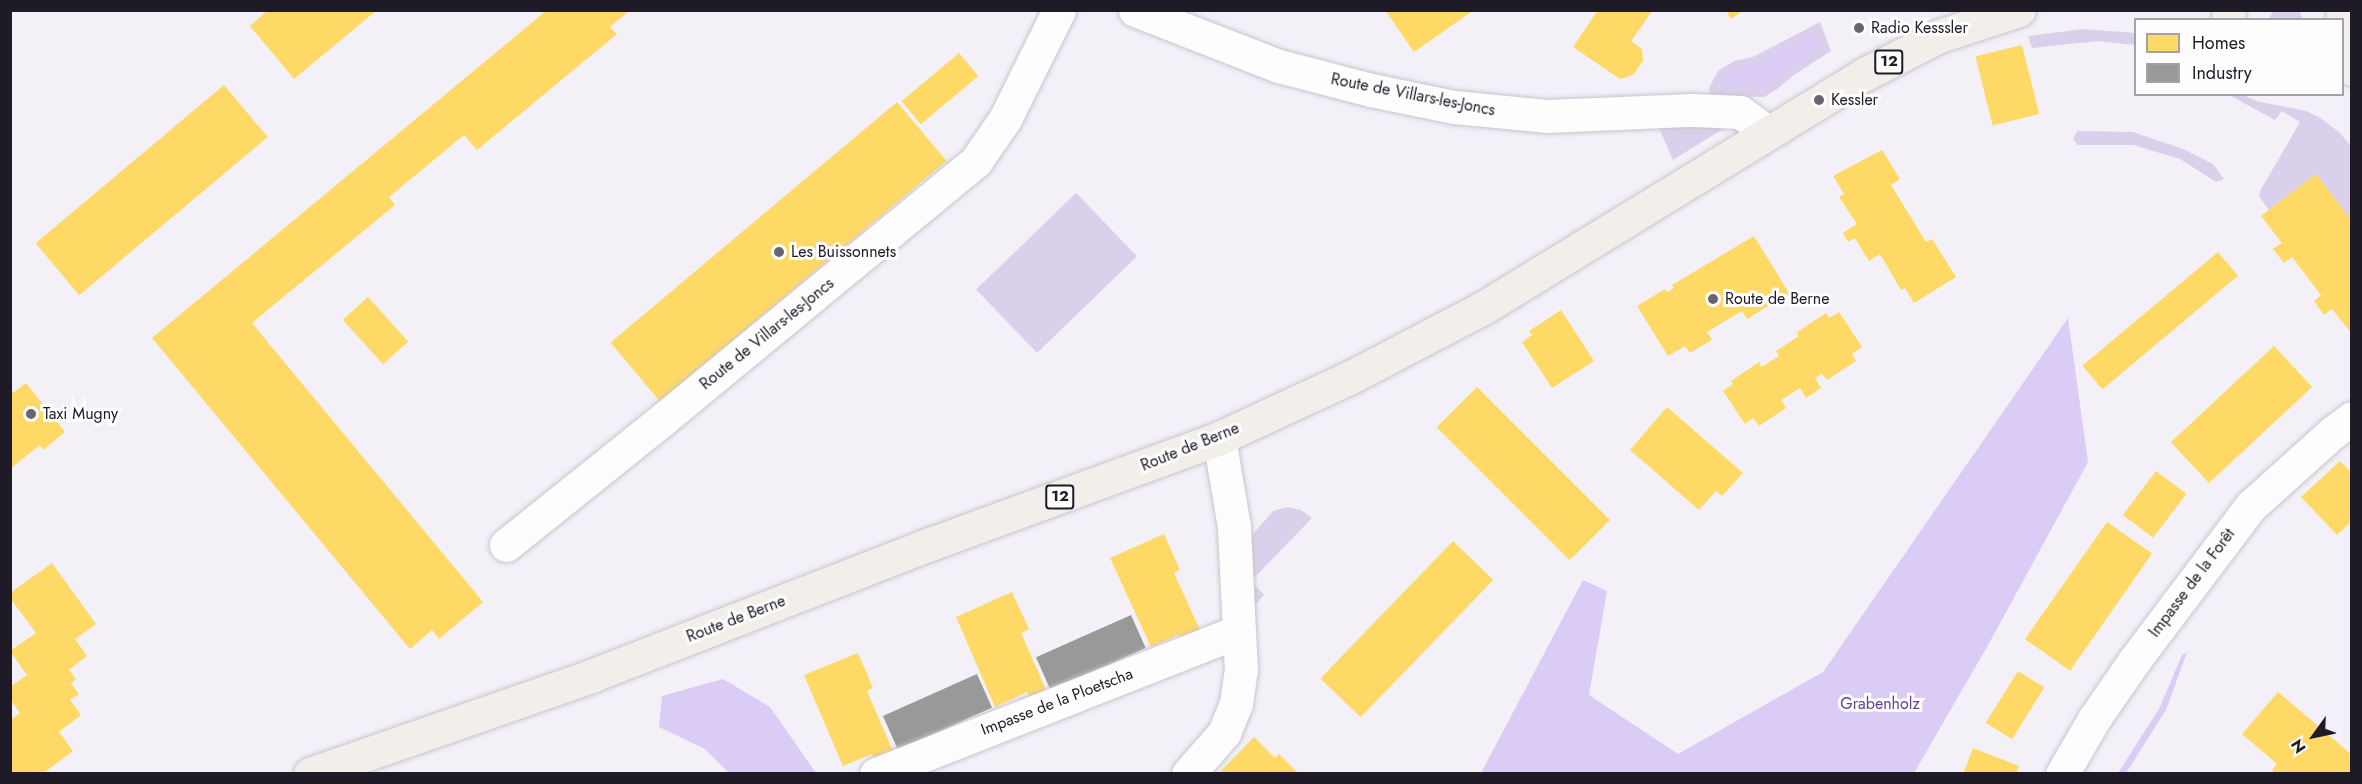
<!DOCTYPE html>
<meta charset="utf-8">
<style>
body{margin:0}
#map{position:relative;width:2362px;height:784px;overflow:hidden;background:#f3f0f8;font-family:Jost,sans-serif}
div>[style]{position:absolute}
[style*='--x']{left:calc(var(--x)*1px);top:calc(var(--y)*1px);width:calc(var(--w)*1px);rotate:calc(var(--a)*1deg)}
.green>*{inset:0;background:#dad0ec;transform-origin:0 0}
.forest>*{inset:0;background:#dbccf5}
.homes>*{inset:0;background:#ffd966;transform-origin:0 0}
.industry>*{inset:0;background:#999;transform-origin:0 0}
.roads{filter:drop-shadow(0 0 2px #c8c5ce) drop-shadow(0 0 2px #c8c5ce)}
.minor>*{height:33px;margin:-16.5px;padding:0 16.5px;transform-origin:16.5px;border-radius:16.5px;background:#fdfdfe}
.major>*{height:33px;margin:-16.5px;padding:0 16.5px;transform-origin:16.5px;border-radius:16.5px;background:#f2eee9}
.dots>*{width:16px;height:16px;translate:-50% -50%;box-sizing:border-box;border:3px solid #fdfdfd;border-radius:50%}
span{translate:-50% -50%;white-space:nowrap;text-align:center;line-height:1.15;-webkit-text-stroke:6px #fdfdfd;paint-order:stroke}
.shield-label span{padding:2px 4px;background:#fdfdfd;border:2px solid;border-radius:4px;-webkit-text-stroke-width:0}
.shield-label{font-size:15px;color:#1e1a26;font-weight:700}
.poi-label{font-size:16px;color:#1e1a26}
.left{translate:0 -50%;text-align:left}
.street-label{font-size:16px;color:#1e1a26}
.park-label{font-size:16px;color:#634291}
.frame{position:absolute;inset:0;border:12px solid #1e1a26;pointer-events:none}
.legend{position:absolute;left:2134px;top:18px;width:210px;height:78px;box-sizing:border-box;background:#fdfdfd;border:2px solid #a4a2a7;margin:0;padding:8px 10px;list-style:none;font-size:18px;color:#1e1a26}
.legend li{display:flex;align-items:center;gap:12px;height:30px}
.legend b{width:30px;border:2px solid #a4a2a7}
.north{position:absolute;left:2284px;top:706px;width:60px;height:60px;-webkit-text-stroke:4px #fdfdfd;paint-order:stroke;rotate:237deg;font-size:16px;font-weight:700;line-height:24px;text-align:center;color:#1e1a26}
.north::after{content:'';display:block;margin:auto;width:21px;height:27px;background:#1e1a26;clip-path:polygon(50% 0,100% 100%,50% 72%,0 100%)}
</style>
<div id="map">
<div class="green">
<div style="clip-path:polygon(2273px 10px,2299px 11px,2303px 19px,2269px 19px)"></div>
<div style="clip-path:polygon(1820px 22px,1831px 51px,1794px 75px,1776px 90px,1764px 97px,1711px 96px,1709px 88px,1718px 71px,1734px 61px,1753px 57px)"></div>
<div style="clip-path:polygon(2083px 29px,2135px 33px,2135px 45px,2098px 41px,2032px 48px,2028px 36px)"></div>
<div style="clip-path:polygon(2229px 95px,2244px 95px,2256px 101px,2306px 111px,2319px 117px,2339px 132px,2351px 146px,2351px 221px,2316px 174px,2269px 210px,2259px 196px,2260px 191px,2300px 122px,2282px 111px,2275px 120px)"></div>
<div style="clip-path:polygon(1657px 124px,1731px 124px,1673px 160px)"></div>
<div style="clip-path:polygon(2077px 131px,2133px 132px,2183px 149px,2213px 164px,2224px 179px,2216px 182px,2180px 159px,2133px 145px,2078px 145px,2073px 139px)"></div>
<div style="left:1076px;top:193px;width:88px;height:139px;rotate:46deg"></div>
<div style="clip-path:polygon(1287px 507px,1301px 510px,1312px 518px,1251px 581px,1264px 595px,1251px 610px,1246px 542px,1273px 511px)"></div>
</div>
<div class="forest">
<div style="clip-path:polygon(1808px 36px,1819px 38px,1817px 50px,1763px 85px,1722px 87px,1721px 79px,1734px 68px,1755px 65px)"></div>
<div style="clip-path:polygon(2068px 318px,2088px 462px,1987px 647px,1914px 773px,1481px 773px,1583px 580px,1607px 591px,1589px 695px,1678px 754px,1823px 672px)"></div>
<div style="clip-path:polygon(2187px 652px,2166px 710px,2126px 773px,2118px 773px,2159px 709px,2182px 655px)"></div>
<div style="clip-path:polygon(723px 679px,770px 707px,816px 773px,729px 773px,705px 749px,659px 727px,662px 696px)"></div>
</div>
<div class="homes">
<div style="clip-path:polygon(268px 10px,377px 10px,294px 79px,250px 26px)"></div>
<div style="clip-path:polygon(547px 10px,630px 10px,610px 27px,617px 34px,477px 150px,464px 135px,389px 197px,395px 205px,252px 323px,483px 602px,439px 639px,432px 630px,410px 649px,152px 338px)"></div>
<div style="clip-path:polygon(1385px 10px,1474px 10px,1414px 52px)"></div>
<div style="clip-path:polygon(1598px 10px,1653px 10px,1631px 41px,1642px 49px,1643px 61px,1633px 75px,1620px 79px,1573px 47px)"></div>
<div style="clip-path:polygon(1726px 10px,1744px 10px,1731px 19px)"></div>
<div style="left:2022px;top:45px;width:71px;height:48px;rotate:76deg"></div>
<div style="left:959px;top:53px;width:30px;height:75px;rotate:50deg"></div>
<div style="left:224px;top:85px;width:68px;height:246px;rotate:50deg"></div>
<div style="left:897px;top:102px;width:77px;height:374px;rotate:50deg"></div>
<div style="clip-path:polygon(1882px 150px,1900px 179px,1891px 185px,1926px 242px,1932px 239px,1956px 277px,1914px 303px,1905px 288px,1901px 290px,1880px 254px,1869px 261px,1855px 238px,1848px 242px,1843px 233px,1857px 224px,1839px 197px,1844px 194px,1833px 176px)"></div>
<div style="clip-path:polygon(2316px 174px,2352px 221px,2352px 334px,2332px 309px,2324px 315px,2314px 301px,2321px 295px,2292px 257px,2284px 263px,2273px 249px,2282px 243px,2261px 216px)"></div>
<div style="clip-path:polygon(1754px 236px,1789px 293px,1747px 319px,1742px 311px,1707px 332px,1712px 340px,1690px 353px,1685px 346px,1668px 356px,1637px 306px,1665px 289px,1667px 292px,1674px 288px,1672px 285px)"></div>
<div style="left:2218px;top:252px;width:31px;height:177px;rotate:50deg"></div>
<div style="left:368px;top:297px;width:60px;height:34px;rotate:48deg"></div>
<div style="clip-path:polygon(1561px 310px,1594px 361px,1552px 388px,1522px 342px,1532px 335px,1529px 331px)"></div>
<div style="clip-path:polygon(1839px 312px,1862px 347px,1852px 354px,1856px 361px,1827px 380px,1822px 374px,1815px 378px,1821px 388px,1806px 398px,1800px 388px,1781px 400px,1786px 408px,1759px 426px,1753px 418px,1745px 424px,1723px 391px,1733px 384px,1731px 381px,1759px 362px,1762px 367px,1779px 356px,1776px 351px,1799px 336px,1797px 332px,1826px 313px,1829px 318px)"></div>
<div style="left:2274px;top:346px;width:56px;height:141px;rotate:47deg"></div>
<div style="clip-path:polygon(26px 383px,65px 432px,43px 450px,40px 445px,10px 469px,10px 395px)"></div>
<div style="left:1477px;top:387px;width:188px;height:57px;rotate:45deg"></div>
<div style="clip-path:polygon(1667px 407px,1743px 473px,1722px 496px,1716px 491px,1699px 510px,1630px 450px)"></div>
<div style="clip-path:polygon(2340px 461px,2352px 473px,2352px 521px,2337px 535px,2301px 497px)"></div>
<div style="left:2156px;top:471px;width:38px;height:55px;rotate:37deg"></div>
<div style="left:2107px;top:522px;width:55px;height:143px;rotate:35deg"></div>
<div style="clip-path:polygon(1164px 534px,1180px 570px,1174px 573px,1201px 632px,1182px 640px,1180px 634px,1151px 647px,1110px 558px)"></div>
<div style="left:1453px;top:541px;width:56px;height:191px;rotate:44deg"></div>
<div style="clip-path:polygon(52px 563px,96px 624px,75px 639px,87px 656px,69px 670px,76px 679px,71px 683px,79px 694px,70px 700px,81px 715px,59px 732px,73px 751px,42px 774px,10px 774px,10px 720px,20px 713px,10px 699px,10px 687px,27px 675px,10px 651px,36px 633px,10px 598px,10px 593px)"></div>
<div style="clip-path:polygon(1012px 592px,1029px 629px,1021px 633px,1047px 692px,1030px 699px,1027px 692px,995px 707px,956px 617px)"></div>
<div style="clip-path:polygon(858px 653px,873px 688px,867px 691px,893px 751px,874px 759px,872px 754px,843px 766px,804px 675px)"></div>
<div style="left:2018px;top:671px;width:31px;height:61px;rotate:32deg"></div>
<div style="clip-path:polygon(2278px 692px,2352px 755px,2352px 774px,2275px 774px,2272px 770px,2277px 764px,2242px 734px)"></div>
<div style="clip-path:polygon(1254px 737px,1275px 758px,1279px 754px,1297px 772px,1218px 774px)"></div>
<div style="clip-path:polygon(1973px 748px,2019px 766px,2016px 774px,1963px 774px)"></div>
</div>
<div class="industry">
<div style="left:1131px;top:615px;width:36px;height:104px;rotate:66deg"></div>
<div style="left:977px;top:674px;width:37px;height:103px;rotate:66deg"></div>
</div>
<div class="roads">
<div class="minor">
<div style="--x:1135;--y:10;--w:155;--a:21.3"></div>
<div style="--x:1279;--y:66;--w:95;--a:14.6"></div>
<div style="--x:1371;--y:90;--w:85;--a:11.6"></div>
<div style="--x:1454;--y:107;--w:93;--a:5.5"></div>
<div style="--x:1547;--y:116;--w:146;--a:-2.4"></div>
<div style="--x:1693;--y:110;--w:47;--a:2.4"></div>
<div style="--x:1740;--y:112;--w:34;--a:36"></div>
<div style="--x:506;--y:545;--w:200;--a:-38.7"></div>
<div style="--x:662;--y:420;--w:407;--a:-39.5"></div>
<div style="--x:976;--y:161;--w:51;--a:-55.4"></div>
<div style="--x:1005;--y:119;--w:122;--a:-63.6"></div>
<div style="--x:876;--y:774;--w:390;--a:-21.5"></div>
<div style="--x:1239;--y:631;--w:104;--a:-92.8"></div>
<div style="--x:1234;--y:527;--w:90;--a:-99.6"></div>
<div style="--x:1188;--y:774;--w:55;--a:-48.7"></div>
<div style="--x:1224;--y:733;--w:31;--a:-68"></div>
<div style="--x:1236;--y:704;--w:34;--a:-82"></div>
<div style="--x:1241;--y:670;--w:39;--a:-93"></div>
<div style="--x:2062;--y:774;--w:64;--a:-59.8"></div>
<div style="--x:2094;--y:719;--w:70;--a:-55.4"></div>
<div style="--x:2134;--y:661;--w:194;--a:-53"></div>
<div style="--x:2251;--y:506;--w:109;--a:-42"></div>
<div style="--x:2332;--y:433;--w:25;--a:-37"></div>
</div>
<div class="major">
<div style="--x:2228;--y:20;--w:10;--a:-84"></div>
<div style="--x:2342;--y:34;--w:24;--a:-88"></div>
<div style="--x:2342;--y:62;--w:12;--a:35"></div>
<div style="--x:310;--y:774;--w:298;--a:-19.2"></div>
<div style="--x:591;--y:676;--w:364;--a:-21.3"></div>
<div style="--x:930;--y:544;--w:308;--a:-20.1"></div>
<div style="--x:1219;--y:438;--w:143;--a:-24.8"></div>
<div style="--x:1349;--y:378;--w:151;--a:-27.6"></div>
<div style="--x:1483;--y:308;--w:448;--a:-31.5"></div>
<div style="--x:1865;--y:74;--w:83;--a:-27.2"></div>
<div style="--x:1939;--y:36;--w:84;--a:-18"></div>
</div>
</div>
<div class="dots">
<div style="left:1859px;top:28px;background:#696570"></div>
<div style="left:1819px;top:100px;background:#696570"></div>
<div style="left:779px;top:252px;background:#696570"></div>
<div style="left:1713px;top:299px;background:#696570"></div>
<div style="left:31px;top:414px;background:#696570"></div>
</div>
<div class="shield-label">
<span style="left:1889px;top:62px">12</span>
<span style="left:1060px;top:497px">12</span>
</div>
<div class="poi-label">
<span class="left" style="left:1871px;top:28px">Radio Kesssler</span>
<span class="left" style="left:1831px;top:100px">Kessler</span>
<span class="left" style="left:791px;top:252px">Les Buissonnets</span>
<span class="left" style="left:1725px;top:299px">Route de Berne</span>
<span class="left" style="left:43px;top:414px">Taxi Mugny</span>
</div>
<div class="street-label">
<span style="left:1413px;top:95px;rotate:11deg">Route de Villars-les-Joncs</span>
<span style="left:767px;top:334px;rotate:-39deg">Route de Villars-les-Joncs</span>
<span style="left:1190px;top:447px;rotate:-22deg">Route de Berne</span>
<span style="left:2192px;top:583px;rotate:-53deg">Impasse de la Forêt</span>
<span style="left:736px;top:619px;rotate:-21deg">Route de Berne</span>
<span style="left:1057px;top:702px;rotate:-21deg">Impasse de la Ploetscha</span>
</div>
<div class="park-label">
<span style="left:1880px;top:704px">Grabenholz</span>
</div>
<div class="frame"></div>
<ul class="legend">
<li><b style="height:16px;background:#ffd966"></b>Homes</li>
<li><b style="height:16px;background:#999"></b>Industry</li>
</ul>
<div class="north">N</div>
</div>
